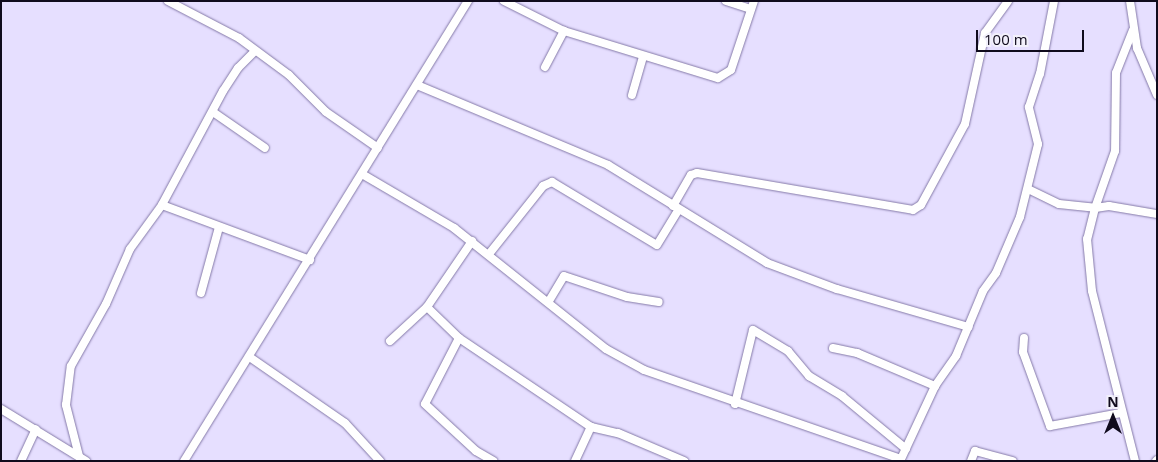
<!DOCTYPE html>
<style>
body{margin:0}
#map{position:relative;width:1158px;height:462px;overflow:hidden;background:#e6dfff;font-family:"Open Sans",sans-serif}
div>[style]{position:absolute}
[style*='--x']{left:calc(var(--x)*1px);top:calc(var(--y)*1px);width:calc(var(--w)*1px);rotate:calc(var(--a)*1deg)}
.roads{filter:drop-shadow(0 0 1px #8479a8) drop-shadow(0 0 1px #8479a8)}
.minor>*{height:8px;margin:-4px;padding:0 4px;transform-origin:4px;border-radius:4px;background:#fff}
span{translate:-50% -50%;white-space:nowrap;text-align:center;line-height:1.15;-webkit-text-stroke:4px #f2f0fb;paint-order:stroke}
.frame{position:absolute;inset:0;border:2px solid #100b1d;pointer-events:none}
.north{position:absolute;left:1088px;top:392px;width:50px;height:50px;-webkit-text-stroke:4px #f2f0fb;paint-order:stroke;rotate:0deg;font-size:14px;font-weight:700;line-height:20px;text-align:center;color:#100b1d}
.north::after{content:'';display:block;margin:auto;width:18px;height:22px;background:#100b1d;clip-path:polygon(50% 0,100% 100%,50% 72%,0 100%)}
.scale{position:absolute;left:976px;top:30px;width:108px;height:22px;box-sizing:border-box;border:2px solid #100b1d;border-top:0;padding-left:6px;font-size:15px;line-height:18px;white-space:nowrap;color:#100b1d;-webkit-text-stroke:4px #f2f0fb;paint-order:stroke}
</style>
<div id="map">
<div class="roads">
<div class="minor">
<div style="--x:168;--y:1;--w:80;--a:27.5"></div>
<div style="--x:239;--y:38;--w:62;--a:36.5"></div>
<div style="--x:289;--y:75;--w:52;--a:45"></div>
<div style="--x:326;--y:112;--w:63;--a:34.7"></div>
<div style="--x:504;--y:1;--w:67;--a:26.6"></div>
<div style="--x:564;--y:31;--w:161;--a:17"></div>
<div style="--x:718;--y:78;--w:15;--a:-32"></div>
<div style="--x:731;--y:70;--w:73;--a:-71.6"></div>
<div style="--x:726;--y:1;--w:26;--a:18"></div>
<div style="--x:1130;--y:1;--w:48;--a:81.5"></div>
<div style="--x:1137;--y:48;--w:51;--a:66.9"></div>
<div style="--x:1133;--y:30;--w:46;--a:111.6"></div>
<div style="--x:1116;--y:73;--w:78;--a:90.7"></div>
<div style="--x:1115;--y:151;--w:60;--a:109.3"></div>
<div style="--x:1095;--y:208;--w:14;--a:-8"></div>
<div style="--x:1109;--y:206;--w:49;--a:9.5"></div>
<div style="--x:255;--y:51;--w:24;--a:135"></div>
<div style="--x:238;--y:68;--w:27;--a:123"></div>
<div style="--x:223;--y:91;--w:129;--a:118.2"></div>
<div style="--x:162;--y:205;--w:158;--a:20.4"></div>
<div style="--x:545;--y:67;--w:41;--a:-62.2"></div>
<div style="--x:417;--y:85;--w:207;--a:22.7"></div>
<div style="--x:608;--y:165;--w:187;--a:31.6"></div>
<div style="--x:767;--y:263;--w:75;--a:20.4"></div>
<div style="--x:837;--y:289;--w:137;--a:16.1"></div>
<div style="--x:632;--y:95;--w:40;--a:-74"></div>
<div style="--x:213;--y:112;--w:63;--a:34.7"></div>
<div style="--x:362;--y:174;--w:107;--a:30.4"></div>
<div style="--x:454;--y:228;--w:194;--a:38.5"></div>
<div style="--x:606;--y:349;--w:43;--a:28.9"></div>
<div style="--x:644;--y:370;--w:272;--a:19.1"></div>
<div style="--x:901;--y:459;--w:81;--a:-65"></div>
<div style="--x:935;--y:386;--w:37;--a:-55"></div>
<div style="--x:956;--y:356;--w:70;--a:-67.4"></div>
<div style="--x:983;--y:291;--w:22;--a:-54"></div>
<div style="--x:996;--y:273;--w:61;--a:-66.8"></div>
<div style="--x:1020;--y:217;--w:75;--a:-76.1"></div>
<div style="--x:1038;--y:144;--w:38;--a:-104"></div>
<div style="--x:1029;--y:107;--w:35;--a:-72"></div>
<div style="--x:1040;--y:74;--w:74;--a:-79.1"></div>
<div style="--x:1028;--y:189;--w:34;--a:26"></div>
<div style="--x:1059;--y:204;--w:36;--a:6"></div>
<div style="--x:1095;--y:208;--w:32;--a:104"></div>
<div style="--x:1087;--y:239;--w:52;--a:84.5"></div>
<div style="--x:1092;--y:291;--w:175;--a:75.8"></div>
<div style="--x:673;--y:206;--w:36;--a:-60"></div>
<div style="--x:691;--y:175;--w:6;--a:-18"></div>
<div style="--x:697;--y:173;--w:219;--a:9.7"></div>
<div style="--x:913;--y:210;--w:9;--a:-32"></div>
<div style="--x:921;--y:205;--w:92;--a:-61.5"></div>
<div style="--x:965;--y:124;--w:93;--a:-77.6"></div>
<div style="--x:985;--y:33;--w:39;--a:-54"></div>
<div style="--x:489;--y:254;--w:87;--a:-51.5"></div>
<div style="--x:543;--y:186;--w:10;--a:-24"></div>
<div style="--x:552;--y:182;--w:122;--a:31"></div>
<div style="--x:657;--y:245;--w:42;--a:-58.6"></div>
<div style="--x:201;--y:293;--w:68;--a:-74.7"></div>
<div style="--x:549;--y:301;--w:29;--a:-59"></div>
<div style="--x:564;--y:276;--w:66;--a:18.4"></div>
<div style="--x:627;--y:297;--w:32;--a:9"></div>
<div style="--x:427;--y:307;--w:45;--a:44.1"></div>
<div style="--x:459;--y:338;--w:159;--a:34"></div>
<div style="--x:591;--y:427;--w:28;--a:13"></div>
<div style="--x:618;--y:433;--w:72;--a:23"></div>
<div style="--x:459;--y:338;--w:74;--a:117.3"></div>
<div style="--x:425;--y:404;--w:69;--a:42.7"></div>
<div style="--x:476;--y:451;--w:20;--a:30"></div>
<div style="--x:1024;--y:338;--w:14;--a:94"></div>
<div style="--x:1023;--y:352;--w:79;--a:70"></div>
<div style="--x:1050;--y:426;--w:72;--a:-10.4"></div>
<div style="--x:390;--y:341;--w:50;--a:-42.6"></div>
<div style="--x:427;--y:307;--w:80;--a:-55.7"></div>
<div style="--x:833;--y:348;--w:25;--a:12"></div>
<div style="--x:857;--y:353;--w:85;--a:22.9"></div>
<div style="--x:251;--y:358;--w:114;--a:34.7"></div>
<div style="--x:345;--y:423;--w:52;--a:47.4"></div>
<div style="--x:735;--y:404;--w:76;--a:-76.3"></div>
<div style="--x:753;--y:330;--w:41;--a:31"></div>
<div style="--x:788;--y:351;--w:33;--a:50"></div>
<div style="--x:809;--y:376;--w:39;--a:31"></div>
<div style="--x:842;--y:396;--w:83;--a:39.6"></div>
<div style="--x:1;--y:409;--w:100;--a:31.5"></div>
<div style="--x:79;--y:456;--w:53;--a:-104.3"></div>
<div style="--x:66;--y:405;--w:39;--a:-83"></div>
<div style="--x:71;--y:366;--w:71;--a:-60.6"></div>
<div style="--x:106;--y:304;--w:60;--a:-66.4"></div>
<div style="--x:130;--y:249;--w:54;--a:-54"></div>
<div style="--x:21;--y:461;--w:35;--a:-65"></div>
<div style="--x:184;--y:461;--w:541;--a:-58.31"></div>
<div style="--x:575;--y:461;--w:38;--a:-65"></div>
<div style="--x:971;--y:461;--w:11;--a:-68"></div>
<div style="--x:975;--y:451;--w:39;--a:15"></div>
<div style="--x:1156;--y:461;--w:1;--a:-45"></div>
</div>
</div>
<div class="frame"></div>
<div class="north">N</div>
<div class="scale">100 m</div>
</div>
